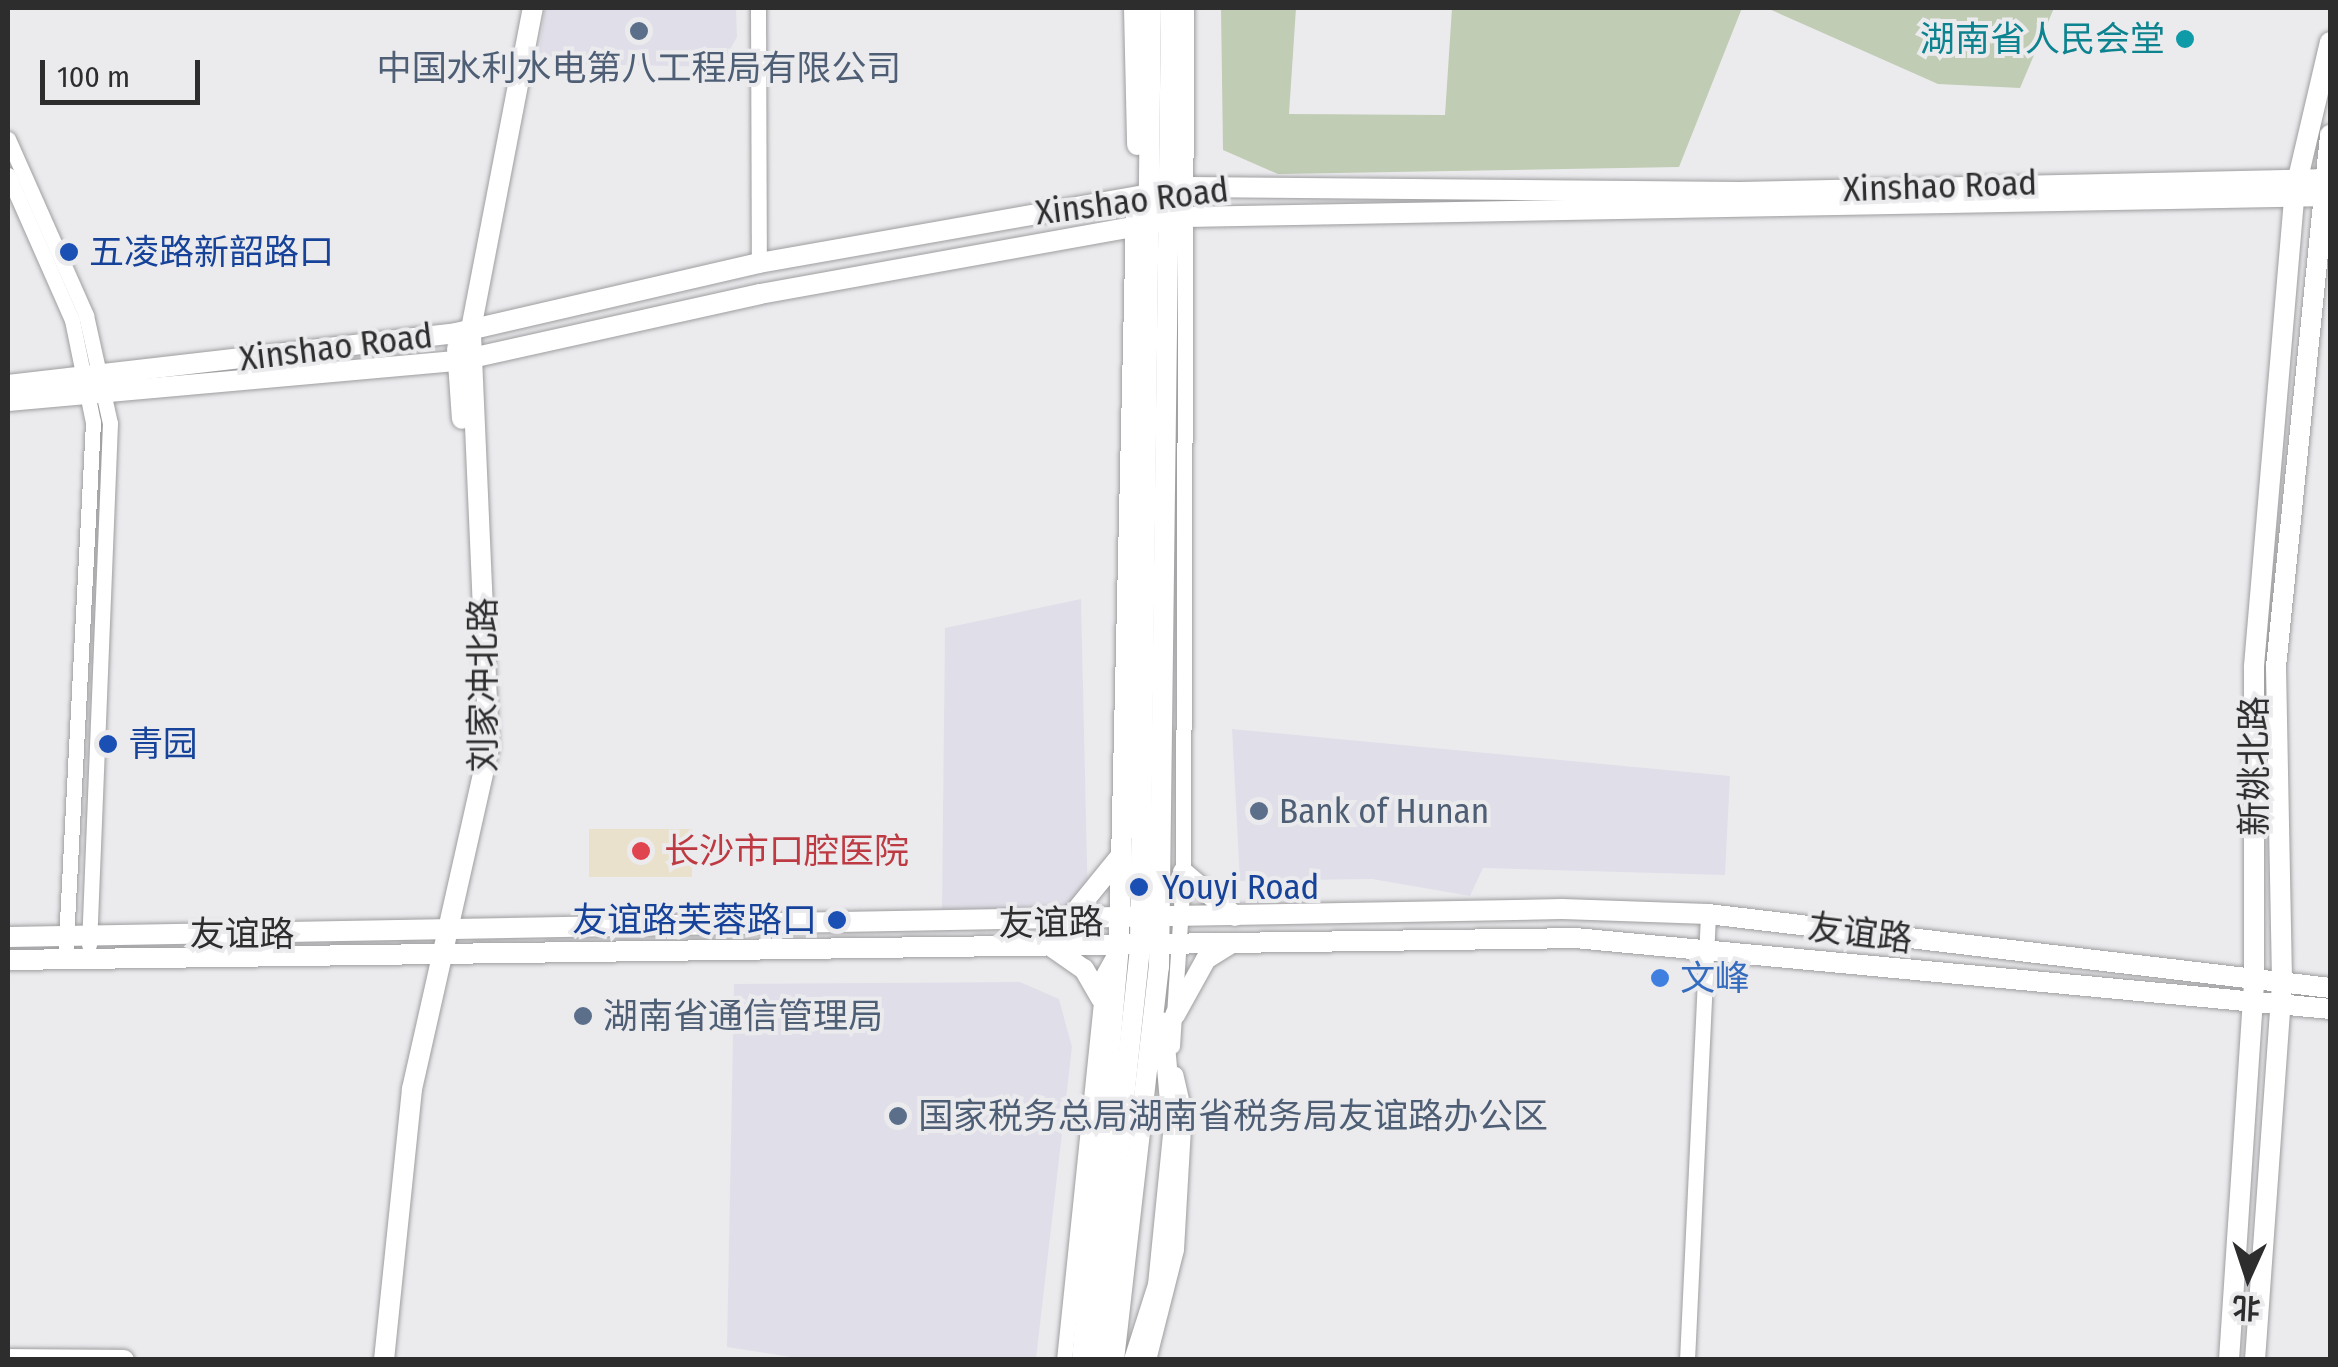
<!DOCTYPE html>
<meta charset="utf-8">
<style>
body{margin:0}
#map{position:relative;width:2338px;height:1367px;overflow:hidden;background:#ebebee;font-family:"Fira Sans Condensed","Noto Sans SC",sans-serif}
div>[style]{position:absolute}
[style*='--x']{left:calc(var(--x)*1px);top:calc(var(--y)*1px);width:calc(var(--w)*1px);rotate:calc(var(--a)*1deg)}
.built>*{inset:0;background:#e0dfe9}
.medical>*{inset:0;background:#eae1cc;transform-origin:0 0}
.green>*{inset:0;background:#c0ccb4}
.roads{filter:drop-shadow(0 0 2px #9e9ea0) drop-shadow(0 0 2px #9e9ea0)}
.minor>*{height:15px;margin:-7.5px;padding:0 7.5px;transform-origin:7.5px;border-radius:7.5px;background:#fff}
.major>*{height:20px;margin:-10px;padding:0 10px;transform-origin:10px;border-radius:10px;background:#fff}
.dots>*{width:28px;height:28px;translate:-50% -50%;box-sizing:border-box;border:5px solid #ebebee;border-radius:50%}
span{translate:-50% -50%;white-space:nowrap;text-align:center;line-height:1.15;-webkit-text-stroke:8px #ebebee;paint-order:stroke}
.culture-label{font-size:35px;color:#0d838f}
.right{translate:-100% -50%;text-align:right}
.service-label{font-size:35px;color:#4e5e75}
.left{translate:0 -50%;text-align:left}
.street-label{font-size:35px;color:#2d2d2e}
.transit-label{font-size:35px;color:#164399}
.health-label{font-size:35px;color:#be3a42}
.shop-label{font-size:35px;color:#366cbe}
.frame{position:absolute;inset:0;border:10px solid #2d2d2e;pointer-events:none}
.north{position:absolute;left:2198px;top:1227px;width:100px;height:100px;-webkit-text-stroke:8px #ebebee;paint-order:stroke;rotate:183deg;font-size:28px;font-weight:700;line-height:40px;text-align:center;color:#2d2d2e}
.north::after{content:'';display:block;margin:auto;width:35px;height:45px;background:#2d2d2e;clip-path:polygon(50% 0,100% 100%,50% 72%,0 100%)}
.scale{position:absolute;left:40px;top:60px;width:160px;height:45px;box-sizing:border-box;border:5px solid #2d2d2e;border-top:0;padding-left:12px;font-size:30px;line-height:35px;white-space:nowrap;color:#2d2d2e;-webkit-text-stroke:8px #ebebee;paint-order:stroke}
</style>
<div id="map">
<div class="built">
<div style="clip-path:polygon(545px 8px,736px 8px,737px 37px,720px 67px,567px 64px,539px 52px)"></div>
<div style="clip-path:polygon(1081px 599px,1088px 908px,942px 909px,945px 628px)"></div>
<div style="clip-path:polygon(1232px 729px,1730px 776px,1725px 875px,1483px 868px,1470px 896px,1372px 879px,1240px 881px)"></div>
<div style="clip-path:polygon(1020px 982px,1059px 999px,1072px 1047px,1036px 1359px,804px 1359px,727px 1347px,734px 984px)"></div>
</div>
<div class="medical">
<div style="left:589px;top:829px;width:103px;height:48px"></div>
</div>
<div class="green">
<div style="clip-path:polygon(1221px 8px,1296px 8px,1289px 114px,1445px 115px,1452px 8px,1742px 8px,1679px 167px,1278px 174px,1223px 150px)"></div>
<div style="clip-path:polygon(1767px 8px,2054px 8px,2020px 88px,1938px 84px)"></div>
</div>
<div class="roads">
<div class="minor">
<div style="--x:758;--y:8;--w:255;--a:89.8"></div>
<div style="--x:8;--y:139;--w:193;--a:66.1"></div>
<div style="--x:86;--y:315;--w:111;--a:77.5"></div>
<div style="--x:110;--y:423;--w:522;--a:92.3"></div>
<div style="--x:8;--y:175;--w:158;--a:66.2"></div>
<div style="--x:72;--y:320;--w:104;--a:78.4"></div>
<div style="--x:93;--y:422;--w:538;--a:92.98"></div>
<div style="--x:1172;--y:1046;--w:168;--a:-86.3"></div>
<div style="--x:1183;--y:878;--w:870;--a:-89.8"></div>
<div style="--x:1064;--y:1360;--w:389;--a:-84.1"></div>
<div style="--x:1104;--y:973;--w:23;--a:-61"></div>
<div style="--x:1148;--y:1360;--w:114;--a:-75.8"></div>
<div style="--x:1176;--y:1249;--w:137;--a:-86.7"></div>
<div style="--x:1184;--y:1112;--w:39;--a:-103"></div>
<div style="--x:1687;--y:1360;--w:446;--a:-87.3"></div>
</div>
<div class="major">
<div style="--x:1134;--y:8;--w:137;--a:88.7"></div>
<div style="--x:457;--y:348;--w:71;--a:86"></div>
<div style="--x:8;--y:385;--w:451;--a:-6.6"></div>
<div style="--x:456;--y:333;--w:311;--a:-13"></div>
<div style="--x:759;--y:263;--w:437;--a:-10"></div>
<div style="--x:1189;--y:187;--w:551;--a:0.52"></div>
<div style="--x:1740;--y:192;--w:590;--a:-1.26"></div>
<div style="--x:8;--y:401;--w:452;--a:-5.1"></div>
<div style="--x:458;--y:361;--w:309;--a:-12.5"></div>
<div style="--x:760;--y:294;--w:433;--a:-10.2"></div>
<div style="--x:1186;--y:217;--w:1144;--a:-1.05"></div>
<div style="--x:1183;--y:872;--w:68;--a:40.2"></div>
<div style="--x:1066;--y:923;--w:84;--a:-50.8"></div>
<div style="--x:8;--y:937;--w:1554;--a:-1.03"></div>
<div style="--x:1562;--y:909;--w:146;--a:2"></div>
<div style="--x:1708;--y:914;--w:626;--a:6.78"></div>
<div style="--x:1052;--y:947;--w:39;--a:35"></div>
<div style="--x:1084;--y:969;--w:34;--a:60"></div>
<div style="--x:8;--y:960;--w:1567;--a:-0.8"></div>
<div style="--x:1575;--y:938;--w:758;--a:5.37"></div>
<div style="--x:1175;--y:1015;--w:64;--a:-61"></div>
<div style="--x:1206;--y:959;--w:28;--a:-32"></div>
<div style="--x:8;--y:1359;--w:116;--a:0.5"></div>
<div style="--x:384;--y:1360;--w:272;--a:-84.1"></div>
<div style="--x:412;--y:1089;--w:351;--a:-77.3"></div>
<div style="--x:489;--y:747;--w:418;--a:-92.5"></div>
<div style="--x:471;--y:329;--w:327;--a:-79.1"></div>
<div style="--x:1082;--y:1360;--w:415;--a:-84.9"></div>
<div style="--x:1119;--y:947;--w:733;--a:-88.67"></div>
<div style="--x:1096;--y:1360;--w:417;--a:-83.9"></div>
<div style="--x:1140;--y:945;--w:937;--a:-89.33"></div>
<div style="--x:1114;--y:1360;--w:396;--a:-83.5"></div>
<div style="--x:1159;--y:967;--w:959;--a:-89.28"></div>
<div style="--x:1134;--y:1360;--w:79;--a:-72.3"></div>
<div style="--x:1158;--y:1285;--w:151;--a:-84.3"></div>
<div style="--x:1173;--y:1135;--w:113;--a:-95.1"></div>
<div style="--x:2229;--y:1360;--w:381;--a:-86.2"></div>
<div style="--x:2254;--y:980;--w:314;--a:-90"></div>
<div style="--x:2254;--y:666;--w:477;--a:-85.1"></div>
<div style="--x:2295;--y:191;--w:153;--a:-76.8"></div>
<div style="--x:2255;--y:1360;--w:381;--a:-85.9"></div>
<div style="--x:2282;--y:980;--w:313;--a:-91.1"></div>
<div style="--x:2276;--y:667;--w:535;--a:-84.2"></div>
</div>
</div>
<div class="dots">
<div style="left:639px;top:31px;background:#5c6f8a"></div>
<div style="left:2185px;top:39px;background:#0f9aa8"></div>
<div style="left:69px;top:252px;background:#1a4fb4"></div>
<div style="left:108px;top:744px;background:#1a4fb4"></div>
<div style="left:1259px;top:811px;background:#5c6f8a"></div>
<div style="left:641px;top:851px;background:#e0444e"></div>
<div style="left:1139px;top:887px;background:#1a4fb4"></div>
<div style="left:837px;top:920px;background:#1a4fb4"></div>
<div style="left:1660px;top:978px;background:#3f7fe0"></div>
<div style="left:583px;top:1016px;background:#5c6f8a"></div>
<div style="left:898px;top:1116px;background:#5c6f8a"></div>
</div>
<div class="culture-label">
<span class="right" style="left:2165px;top:39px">湖南省人民会堂</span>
</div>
<div class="service-label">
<span style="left:639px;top:68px">中国水利水电第八工程局有限公司</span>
<span class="left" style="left:1279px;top:811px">Bank of Hunan</span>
<span class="left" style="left:603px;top:1016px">湖南省通信管理局</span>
<span class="left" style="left:918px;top:1116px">国家税务总局湖南省税务局友谊路办公区</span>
</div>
<div class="street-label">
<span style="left:1940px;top:186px;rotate:-2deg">Xinshao Road</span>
<span style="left:1132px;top:201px;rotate:-7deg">Xinshao Road</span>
<span style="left:336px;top:347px;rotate:-7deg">Xinshao Road</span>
<span style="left:483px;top:685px;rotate:-90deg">刘家冲北路</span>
<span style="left:2254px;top:766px;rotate:-90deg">新姚北路</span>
<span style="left:1051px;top:923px;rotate:-1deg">友谊路</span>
<span style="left:1860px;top:933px;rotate:7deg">友谊路</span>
<span style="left:242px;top:934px">友谊路</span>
</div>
<div class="transit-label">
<span class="left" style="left:89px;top:252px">五凌路新韶路口</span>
<span class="left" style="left:128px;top:744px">青园</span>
<span class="left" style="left:1162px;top:887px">Youyi Road</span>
<span class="right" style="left:817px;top:920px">友谊路芙蓉路口</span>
</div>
<div class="health-label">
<span class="left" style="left:664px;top:851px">长沙市口腔医院</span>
</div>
<div class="shop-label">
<span class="left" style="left:1680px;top:978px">文峰</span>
</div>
<div class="frame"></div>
<div class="north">北</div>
<div class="scale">100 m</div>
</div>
